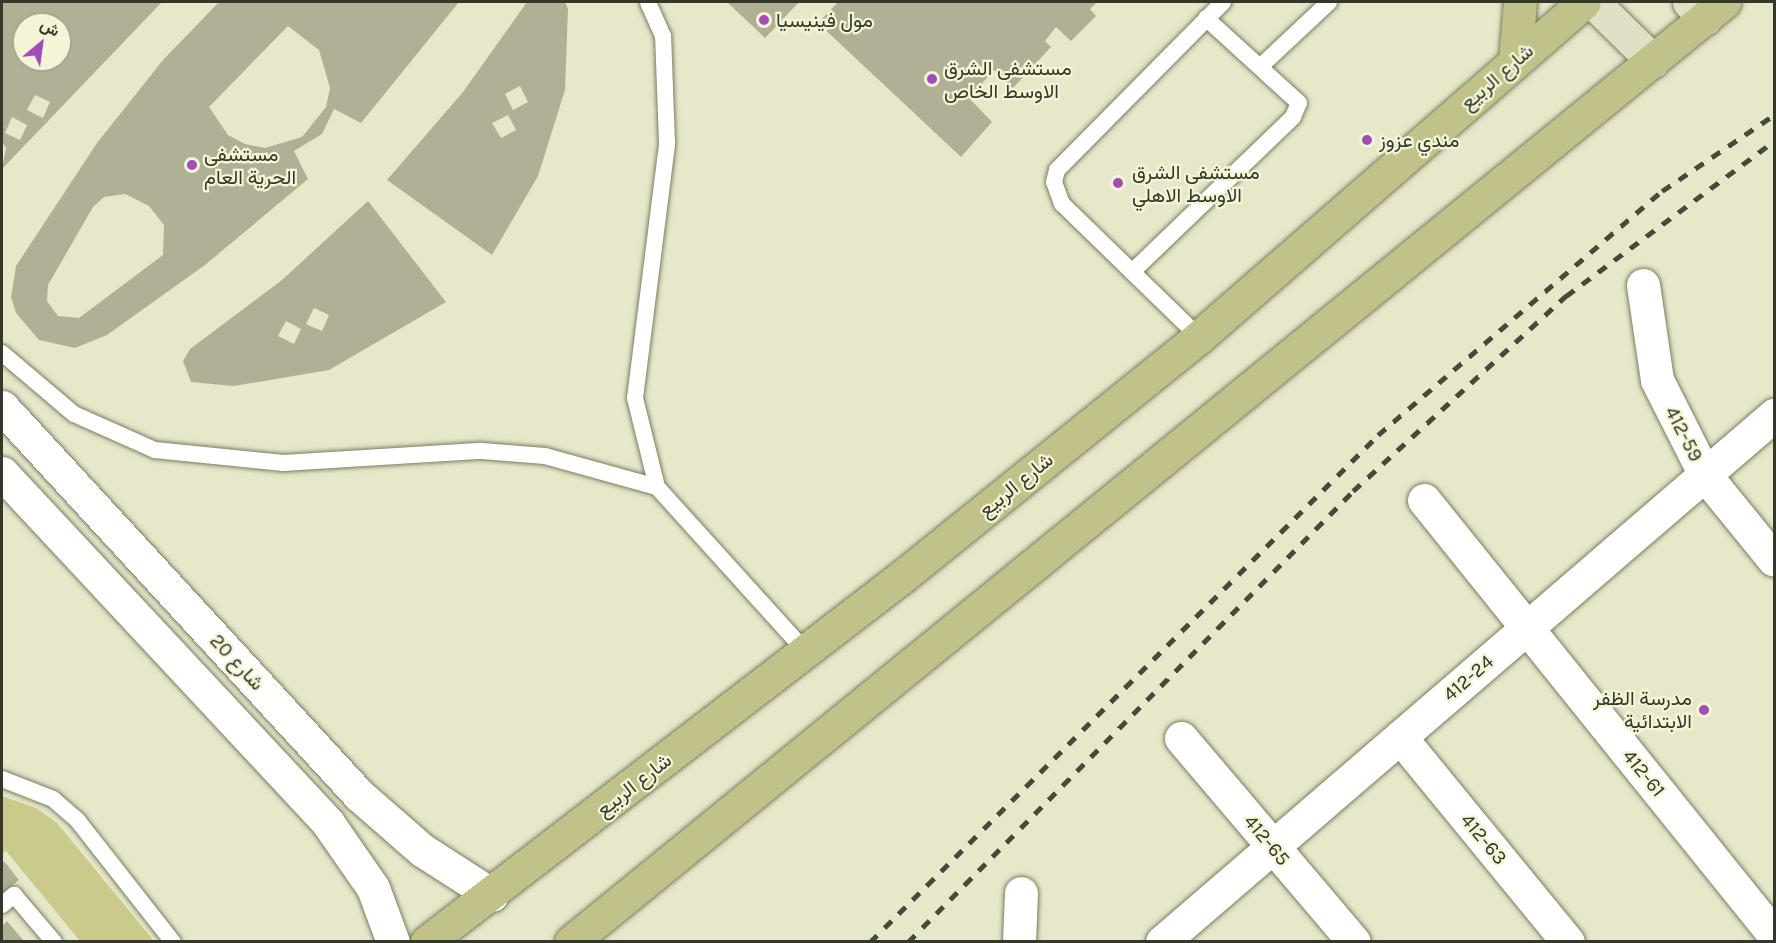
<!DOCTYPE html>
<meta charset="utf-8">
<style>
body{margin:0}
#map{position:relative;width:1776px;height:943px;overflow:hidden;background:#e7e8ca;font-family:Karla,Vazirmatn,sans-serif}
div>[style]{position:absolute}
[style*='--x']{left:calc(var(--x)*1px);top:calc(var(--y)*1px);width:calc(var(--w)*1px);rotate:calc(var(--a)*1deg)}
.green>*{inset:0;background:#cacb8b}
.building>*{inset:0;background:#b0b194}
.roads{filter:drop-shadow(0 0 2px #7c7d61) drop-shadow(0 0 2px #7c7d61)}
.lane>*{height:16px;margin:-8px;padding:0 8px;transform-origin:8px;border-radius:8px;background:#fff}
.street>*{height:33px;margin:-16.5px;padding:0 16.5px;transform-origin:16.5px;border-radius:16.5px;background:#fff}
.secondary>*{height:33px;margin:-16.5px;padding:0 16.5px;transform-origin:16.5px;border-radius:16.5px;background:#e0e0c4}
.primary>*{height:33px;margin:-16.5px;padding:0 16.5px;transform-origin:16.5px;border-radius:16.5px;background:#c1c18a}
.rail>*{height:4.5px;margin-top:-2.25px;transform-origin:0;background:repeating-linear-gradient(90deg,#49493b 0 10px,transparent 0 20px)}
.dots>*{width:16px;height:16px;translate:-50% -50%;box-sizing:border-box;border:3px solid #f4f5d7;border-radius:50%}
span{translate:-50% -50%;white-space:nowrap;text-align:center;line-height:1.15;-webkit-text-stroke:4.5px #f4f5d7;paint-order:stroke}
.poi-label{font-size:20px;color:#36362a}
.left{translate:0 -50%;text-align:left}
.right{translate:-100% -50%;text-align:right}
.street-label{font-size:20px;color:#36362a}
.frame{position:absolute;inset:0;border:3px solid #36362a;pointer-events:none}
.north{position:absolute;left:12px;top:12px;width:60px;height:60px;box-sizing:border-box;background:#f4f5d7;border:2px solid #a8a992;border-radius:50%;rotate:29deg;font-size:16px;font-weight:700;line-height:24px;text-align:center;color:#36362a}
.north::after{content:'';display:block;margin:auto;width:21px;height:27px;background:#a24bb9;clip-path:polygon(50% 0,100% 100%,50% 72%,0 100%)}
</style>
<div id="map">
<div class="green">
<div style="clip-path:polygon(2px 796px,36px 808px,57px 823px,154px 941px,80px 941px,6px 851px,2px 854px)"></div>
</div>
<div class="building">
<div style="clip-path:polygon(evenodd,2px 2px,162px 2px,2px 169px,6px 148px,2px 142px,2px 2px,24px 24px,60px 24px,60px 60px,24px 60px,24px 24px,2px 2px,35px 95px,50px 102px,43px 118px,27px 110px,35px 95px,2px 2px,12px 117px,27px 125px,20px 140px,5px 133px,12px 117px)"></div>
<div style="clip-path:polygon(evenodd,219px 2px,459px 2px,361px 123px,334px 109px,322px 134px,294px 151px,308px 179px,205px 265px,107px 335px,75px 348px,39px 340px,16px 313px,11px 297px,16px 266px,97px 143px,163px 60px,219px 2px,288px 26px,319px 50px,330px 88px,326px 107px,302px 137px,265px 148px,245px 144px,228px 135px,209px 107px,288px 26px,219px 2px,125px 194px,149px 206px,164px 225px,163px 255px,79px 318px,58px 316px,47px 301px,48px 285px,93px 207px,104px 197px,125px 194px)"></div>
<div style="clip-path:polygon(evenodd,527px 2px,565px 2px,568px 9px,565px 90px,538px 176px,492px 255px,387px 180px,463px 92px,527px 2px,520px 86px,528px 102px,513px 110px,505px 94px,520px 86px,527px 2px,508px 115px,516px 130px,501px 138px,492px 123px,508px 115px)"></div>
<div style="clip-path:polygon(727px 2px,799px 2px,765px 38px)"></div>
<div style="clip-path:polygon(838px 2px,1097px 2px,1090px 9px,1096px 16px,1071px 41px,1056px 27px,1045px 41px,1051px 47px,1013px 88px,994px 70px,969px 98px,992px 122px,961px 157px,818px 23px)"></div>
<div style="clip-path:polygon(evenodd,368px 201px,446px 302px,329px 370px,234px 386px,191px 382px,183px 361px,190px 349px,282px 280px,368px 201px,314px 308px,329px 315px,322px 331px,306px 324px,314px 308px,368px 201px,286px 321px,301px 329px,294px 344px,278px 336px,286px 321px)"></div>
<div style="clip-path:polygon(4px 861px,19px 880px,2px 894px,2px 864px)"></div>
<div style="clip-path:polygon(7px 921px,23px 940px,22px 942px,2px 942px,2px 926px)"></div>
</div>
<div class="roads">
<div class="lane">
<div style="--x:1262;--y:65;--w:92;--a:-43.2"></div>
<div style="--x:1132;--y:272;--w:223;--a:-43.9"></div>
<div style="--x:1293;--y:117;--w:15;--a:-67"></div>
<div style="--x:1299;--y:103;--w:126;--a:-137.6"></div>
<div style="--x:1199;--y:337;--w:191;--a:-135.8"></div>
<div style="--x:1062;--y:204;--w:23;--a:-110"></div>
<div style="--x:1054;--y:182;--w:12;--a:-76"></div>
<div style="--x:1057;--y:170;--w:236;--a:-45.3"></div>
<div style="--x:2;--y:353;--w:94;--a:40.3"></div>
<div style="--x:74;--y:414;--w:89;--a:24"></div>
<div style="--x:155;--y:450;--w:129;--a:5.8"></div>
<div style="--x:283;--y:463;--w:199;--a:-3.5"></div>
<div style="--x:482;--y:451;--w:63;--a:4.5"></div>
<div style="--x:545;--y:456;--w:116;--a:15.5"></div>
<div style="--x:657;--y:487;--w:92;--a:-103.9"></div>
<div style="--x:635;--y:398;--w:257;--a:-82.8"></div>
<div style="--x:667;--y:143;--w:107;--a:-92.1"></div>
<div style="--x:663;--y:36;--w:37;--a:-114"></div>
<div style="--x:657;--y:487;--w:222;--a:47.9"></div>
<div style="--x:2;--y:779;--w:55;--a:21.4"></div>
<div style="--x:53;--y:799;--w:33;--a:41"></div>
<div style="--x:78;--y:821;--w:154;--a:51.9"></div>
<div style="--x:2;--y:905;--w:16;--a:-40"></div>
<div style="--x:14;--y:895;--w:62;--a:49.6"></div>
</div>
<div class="street">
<div style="--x:1643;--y:285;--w:96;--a:81.6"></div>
<div style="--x:1657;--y:380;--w:106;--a:63.2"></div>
<div style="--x:1705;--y:475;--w:109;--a:50.9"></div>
<div style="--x:2;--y:407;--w:527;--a:47.38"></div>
<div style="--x:359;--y:795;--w:84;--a:41.1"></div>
<div style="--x:422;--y:850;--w:83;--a:32.7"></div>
<div style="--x:2;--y:473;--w:478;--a:47"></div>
<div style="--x:328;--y:823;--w:79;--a:55.3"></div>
<div style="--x:373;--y:888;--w:58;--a:69.7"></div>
<div style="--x:1424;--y:500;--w:558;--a:51.18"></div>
<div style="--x:1400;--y:737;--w:265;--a:50.7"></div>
<div style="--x:1181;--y:738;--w:267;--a:49.7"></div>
<div style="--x:1019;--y:942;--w:49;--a:-87.7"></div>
<div style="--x:1162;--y:942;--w:808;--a:-40.73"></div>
</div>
<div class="secondary">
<div style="--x:1593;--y:2;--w:84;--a:44.5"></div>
<div style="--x:1689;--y:2;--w:23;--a:45"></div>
</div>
<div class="primary">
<div style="--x:1515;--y:61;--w:59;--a:-85.2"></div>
<div style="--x:427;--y:942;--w:600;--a:-37.56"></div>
<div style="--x:903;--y:576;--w:380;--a:-38.9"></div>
<div style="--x:1199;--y:337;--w:510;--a:-41.03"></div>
<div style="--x:571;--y:942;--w:1488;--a:-39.19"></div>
</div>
</div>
<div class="rail">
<div style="--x:870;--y:942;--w:718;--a:-44.94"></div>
<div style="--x:1378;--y:435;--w:374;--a:-40.7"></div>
<div style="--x:1662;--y:191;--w:135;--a:-34.2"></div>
<div style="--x:908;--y:942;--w:634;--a:-45.38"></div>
<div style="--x:1353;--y:491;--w:289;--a:-42.5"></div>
<div style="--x:1566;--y:296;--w:259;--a:-36.7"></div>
</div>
<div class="dots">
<div style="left:764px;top:20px;background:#a24bb9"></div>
<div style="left:932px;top:79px;background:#a24bb9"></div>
<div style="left:1367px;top:140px;background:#a24bb9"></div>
<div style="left:192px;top:165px;background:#a24bb9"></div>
<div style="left:1118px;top:183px;background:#a24bb9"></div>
<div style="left:1704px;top:710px;background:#a24bb9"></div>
</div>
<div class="poi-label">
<span class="left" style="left:776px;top:20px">مول فينيسيا</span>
<span class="left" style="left:944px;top:80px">مستشفى الشرق<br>الاوسط الخاص</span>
<span class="left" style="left:1379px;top:140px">مندي عزوز</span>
<span class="left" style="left:204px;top:166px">مستشفى<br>الحرية العام</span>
<span class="left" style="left:1132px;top:184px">مستشفى الشرق<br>الاوسط الاهلي</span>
<span class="right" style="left:1692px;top:710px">مدرسة الظفر<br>الابتدائية</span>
</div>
<div class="street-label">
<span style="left:1497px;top:77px;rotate:-41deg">شارع الربيع</span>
<span style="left:1684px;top:434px;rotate:63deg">412-59</span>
<span style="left:1016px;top:485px;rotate:-39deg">شارع الربيع</span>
<span style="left:237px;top:662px;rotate:47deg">شارع 20</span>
<span style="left:1468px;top:678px;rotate:-41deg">412-24</span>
<span style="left:1644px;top:773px;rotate:51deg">412-61</span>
<span style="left:634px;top:785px;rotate:-38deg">شارع الربيع</span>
<span style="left:1484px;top:839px;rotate:50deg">412-63</span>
<span style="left:1267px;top:840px;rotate:50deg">412-65</span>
</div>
<div class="frame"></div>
<div class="north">ش</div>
</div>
